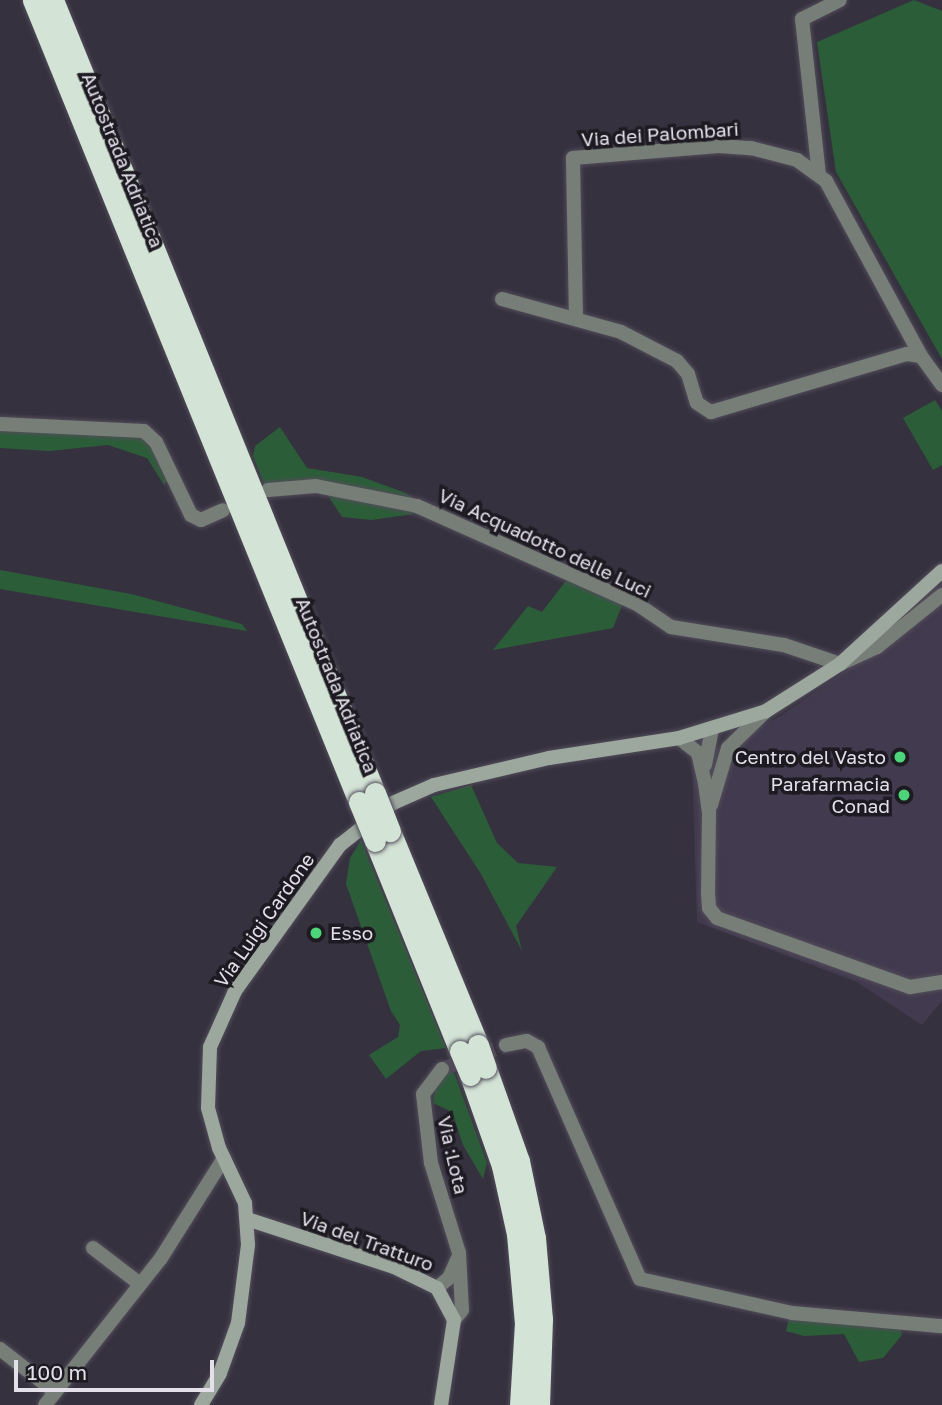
<!DOCTYPE html>
<style>
body{margin:0}
#map{position:relative;width:942px;height:1405px;overflow:hidden;background:#36313f;font-family:"Golos Text",sans-serif}
div>[style]{position:absolute}
[style*='--x']{left:calc(var(--x)*1px);top:calc(var(--y)*1px);width:calc(var(--w)*1px);rotate:calc(var(--a)*1deg)}
.built>*{inset:0;background:#423a4e}
.green>*{inset:0;background:#2b5e38}
.street-tunnel>*{height:14px;margin-top:-7px;transform-origin:0;background:repeating-linear-gradient(90deg,#504b58 0 14px,transparent 0 21px)}
.roads{filter:drop-shadow(0 0 2px #524d5a) drop-shadow(0 0 2px #524d5a)}
.street>*{height:14px;margin:-7px;padding:0 7px;transform-origin:7px;border-radius:7px;background:#777e78}
.secondary>*{height:14px;margin:-7px;padding:0 7px;transform-origin:7px;border-radius:7px;background:#9ca79e}
.highway>*{height:21px;margin:-10.5px;padding:0 10.5px;transform-origin:10.5px;border-radius:10.5px;background:#d3e3d6}
.bridges{filter:drop-shadow(0 0 2px #524d5a) drop-shadow(0 0 2px #524d5a)}
.highway-bridge>*{height:21px;margin:-10.5px;padding:0 10.5px;transform-origin:10.5px;border-radius:10.5px;background:#d3e3d6}
.dots>*{width:19px;height:19px;translate:-50% -50%;box-sizing:border-box;border:4px solid #1d1b21;border-radius:50%}
span{translate:-50% -50%;white-space:nowrap;text-align:center;line-height:1.15;-webkit-text-stroke:7px #1d1b21;paint-order:stroke}
.street-label{font-size:19px;color:#e4e0e9}
.poi-label{font-size:19px;color:#e4e0e9}
.right{translate:-100% -50%;text-align:right}
.left{translate:0 -50%;text-align:left}
.scale{position:absolute;left:14px;top:1360px;width:200px;height:32px;box-sizing:border-box;border:4px solid #e4e0e9;border-top:0;padding-left:9px;font-size:21px;line-height:24px;white-space:nowrap;color:#e4e0e9;-webkit-text-stroke:5px #1d1b21;paint-order:stroke}
</style>
<div id="map">
<div class="built">
<div style="clip-path:polygon(942px 582px,942px 1001px,922px 1025px,857px 982px,697px 922px,692px 761px,779px 717px,846px 671px)"></div>
</div>
<div class="green">
<div style="clip-path:polygon(914px 0,942px 11px,942px 359px,836px 172px,817px 42px)"></div>
<div style="clip-path:polygon(935px 400px,942px 411px,942px 465px,933px 470px,903px 418px)"></div>
<div style="clip-path:polygon(280px 427px,307px 468px,362px 477px,406px 493px,415px 500px,414px 514px,371px 520px,342px 517px,325px 491px,266px 489px,253px 456px,255px 446px)"></div>
<div style="clip-path:polygon(0 429px,141px 435px,153px 442px,168px 479px,164px 485px,147px 458px,108px 445px,49px 451px,0 448px)"></div>
<div style="clip-path:polygon(0 570px,131px 594px,242px 624px,247px 631px,0 589px)"></div>
<div style="clip-path:polygon(568px 578px,623px 603px,613px 628px,493px 650px,528px 606px,542px 612px)"></div>
<div style="clip-path:polygon(471px 785px,497px 843px,518px 863px,557px 867px,516px 926px,522px 951px,481px 874px,431px 797px)"></div>
<div style="clip-path:polygon(361px 840px,446px 1048px,421px 1051px,386px 1079px,369px 1055px,398px 1037px,400px 1025px,391px 1011px,346px 884px,350px 858px)"></div>
<div style="clip-path:polygon(452px 1067px,487px 1163px,483px 1179px,463px 1145px,452px 1112px,433px 1103px,436px 1083px)"></div>
<div style="clip-path:polygon(790px 1314px,899px 1325px,902px 1335px,883px 1358px,859px 1362px,844px 1334px,804px 1336px,786px 1331px)"></div>
</div>
<div class="street-tunnel">
<div style="--x:442;--y:1069;--w:68;--a:-20.6"></div>
</div>
<div class="roads">
<div class="street">
<div style="--x:819;--y:175;--w:157;--a:-96.2"></div>
<div style="--x:802;--y:19;--w:42;--a:-26.6"></div>
<div style="--x:502;--y:299;--w:123;--a:15.5"></div>
<div style="--x:621;--y:332;--w:63;--a:27.4"></div>
<div style="--x:677;--y:361;--w:17;--a:50"></div>
<div style="--x:688;--y:374;--w:30;--a:73"></div>
<div style="--x:697;--y:403;--w:17;--a:33"></div>
<div style="--x:711;--y:412;--w:204;--a:-16.5"></div>
<div style="--x:907;--y:354;--w:14;--a:8"></div>
<div style="--x:921;--y:356;--w:36;--a:54"></div>
<div style="--x:576;--y:317;--w:159;--a:-91.1"></div>
<div style="--x:573;--y:158;--w:146;--a:-4.7"></div>
<div style="--x:719;--y:146;--w:32;--a:4"></div>
<div style="--x:751;--y:148;--w:48;--a:14.6"></div>
<div style="--x:797;--y:160;--w:36;--a:36"></div>
<div style="--x:826;--y:181;--w:199;--a:61.5"></div>
<div style="--x:0;--y:424;--w:144;--a:2.8"></div>
<div style="--x:144;--y:431;--w:16;--a:43"></div>
<div style="--x:156;--y:442;--w:81;--a:64.4"></div>
<div style="--x:191;--y:515;--w:11;--a:27"></div>
<div style="--x:201;--y:520;--w:24;--a:-24"></div>
<div style="--x:268;--y:490;--w:48;--a:-4.8"></div>
<div style="--x:316;--y:486;--w:103;--a:11.2"></div>
<div style="--x:417;--y:506;--w:241;--a:24"></div>
<div style="--x:637;--y:604;--w:41;--a:34.1"></div>
<div style="--x:671;--y:627;--w:114;--a:9.1"></div>
<div style="--x:784;--y:645;--w:59;--a:18.7"></div>
<div style="--x:840;--y:664;--w:41;--a:-24.7"></div>
<div style="--x:877;--y:647;--w:83;--a:-38.7"></div>
<div style="--x:679;--y:738;--w:24;--a:38"></div>
<div style="--x:698;--y:753;--w:32;--a:77"></div>
<div style="--x:705;--y:784;--w:29;--a:82"></div>
<div style="--x:709;--y:813;--w:80;--a:90.7"></div>
<div style="--x:708;--y:893;--w:15;--a:86"></div>
<div style="--x:709;--y:908;--w:13;--a:51"></div>
<div style="--x:717;--y:918;--w:205;--a:19.7"></div>
<div style="--x:910;--y:987;--w:32;--a:-9"></div>
<div style="--x:705;--y:765;--w:38;--a:-79"></div>
<div style="--x:711;--y:805;--w:59;--a:-73.4"></div>
<div style="--x:728;--y:748;--w:53;--a:-44.2"></div>
<div style="--x:506;--y:1045;--w:21;--a:-11"></div>
<div style="--x:527;--y:1041;--w:13;--a:29"></div>
<div style="--x:538;--y:1047;--w:253;--a:66.3"></div>
<div style="--x:640;--y:1279;--w:156;--a:12.6"></div>
<div style="--x:792;--y:1313;--w:151;--a:5"></div>
<div style="--x:442;--y:1069;--w:31;--a:127"></div>
<div style="--x:423;--y:1094;--w:69;--a:83.4"></div>
<div style="--x:431;--y:1163;--w:94;--a:72.7"></div>
<div style="--x:459;--y:1253;--w:57;--a:87"></div>
<div style="--x:462;--y:1310;--w:13;--a:129"></div>
<div style="--x:93;--y:1248;--w:59;--a:37.5"></div>
<div style="--x:437;--y:1288;--w:16;--a:-40"></div>
<div style="--x:449;--y:1278;--w:22;--a:-66"></div>
<div style="--x:0;--y:1349;--w:70;--a:38"></div>
<div style="--x:45;--y:1405;--w:187;--a:-51.7"></div>
<div style="--x:161;--y:1258;--w:118;--a:-57.8"></div>
</div>
<div class="secondary">
<div style="--x:247;--y:1219;--w:155;--a:18.1"></div>
<div style="--x:394;--y:1267;--w:48;--a:26"></div>
<div style="--x:437;--y:1288;--w:36;--a:62"></div>
<div style="--x:454;--y:1320;--w:86;--a:98.7"></div>
<div style="--x:201;--y:1405;--w:37;--a:-59"></div>
<div style="--x:220;--y:1373;--w:53;--a:-70.2"></div>
<div style="--x:238;--y:1323;--w:79;--a:-82.7"></div>
<div style="--x:248;--y:1245;--w:42;--a:-94.1"></div>
<div style="--x:245;--y:1203;--w:61;--a:-115.3"></div>
<div style="--x:219;--y:1148;--w:41;--a:-105.4"></div>
<div style="--x:208;--y:1108;--w:61;--a:-88.1"></div>
<div style="--x:210;--y:1047;--w:61;--a:-65.9"></div>
<div style="--x:235;--y:991;--w:180;--a:-54.3"></div>
<div style="--x:340;--y:845;--w:68;--a:-38.4"></div>
<div style="--x:393;--y:803;--w:45;--a:-23.7"></div>
<div style="--x:434;--y:785;--w:118;--a:-13.2"></div>
<div style="--x:549;--y:758;--w:132;--a:-8.7"></div>
<div style="--x:679;--y:738;--w:91;--a:-17.2"></div>
<div style="--x:766;--y:711;--w:88;--a:-32.4"></div>
<div style="--x:840;--y:664;--w:138;--a:-42.4"></div>
</div>
<div class="highway">
<div style="--x:33;--y:0;--w:866;--a:67.88"></div>
<div style="--x:53;--y:0;--w:856;--a:67.9"></div>
<div style="--x:390;--y:831;--w:231;--a:67.6"></div>
<div style="--x:375;--y:841;--w:227;--a:68"></div>
<div style="--x:486;--y:1068;--w:99;--a:70.5"></div>
<div style="--x:519;--y:1161;--w:79;--a:78.3"></div>
<div style="--x:535;--y:1238;--w:81;--a:85.1"></div>
<div style="--x:542;--y:1319;--w:86;--a:92"></div>
<div style="--x:470;--y:1075;--w:96;--a:70.6"></div>
<div style="--x:502;--y:1166;--w:70;--a:77.6"></div>
<div style="--x:517;--y:1234;--w:89;--a:84.9"></div>
<div style="--x:525;--y:1323;--w:82;--a:93.5"></div>
</div>
</div>
<div class="bridges">
<div class="highway-bridge">
<div style="--x:375;--y:793;--w:41;--a:68.5"></div>
<div style="--x:359;--y:802;--w:42;--a:67.7"></div>
<div style="--x:478;--y:1045;--w:24;--a:71"></div>
<div style="--x:460;--y:1051;--w:26;--a:67"></div>
</div>
</div>
<div class="dots">
<div style="left:900px;top:757px;background:#4bd677"></div>
<div style="left:904px;top:795px;background:#4bd677"></div>
<div style="left:316px;top:933px;background:#4bd677"></div>
</div>
<div class="street-label">
<span style="left:660px;top:134px;rotate:-4deg">Via dei Palombari</span>
<span style="left:123px;top:160px;rotate:68deg">Autostrada Adriatica</span>
<span style="left:545px;top:543px;rotate:25deg">Via Acquadotto delle Luci</span>
<span style="left:337px;top:685px;rotate:68deg">Autostrada Adriatica</span>
<span style="left:264px;top:920px;rotate:-55deg">Via Luigi Cardone</span>
<span style="left:453px;top:1155px;rotate:77deg">Via :Lota</span>
<span style="left:367px;top:1241px;rotate:20deg">Via del Tratturo</span>
</div>
<div class="poi-label">
<span class="right" style="left:886px;top:757px">Centro del Vasto</span>
<span class="right" style="left:890px;top:795px">Parafarmacia<br>Conad</span>
<span class="left" style="left:330px;top:933px">Esso</span>
</div>
<div class="scale">100 m</div>
</div>
